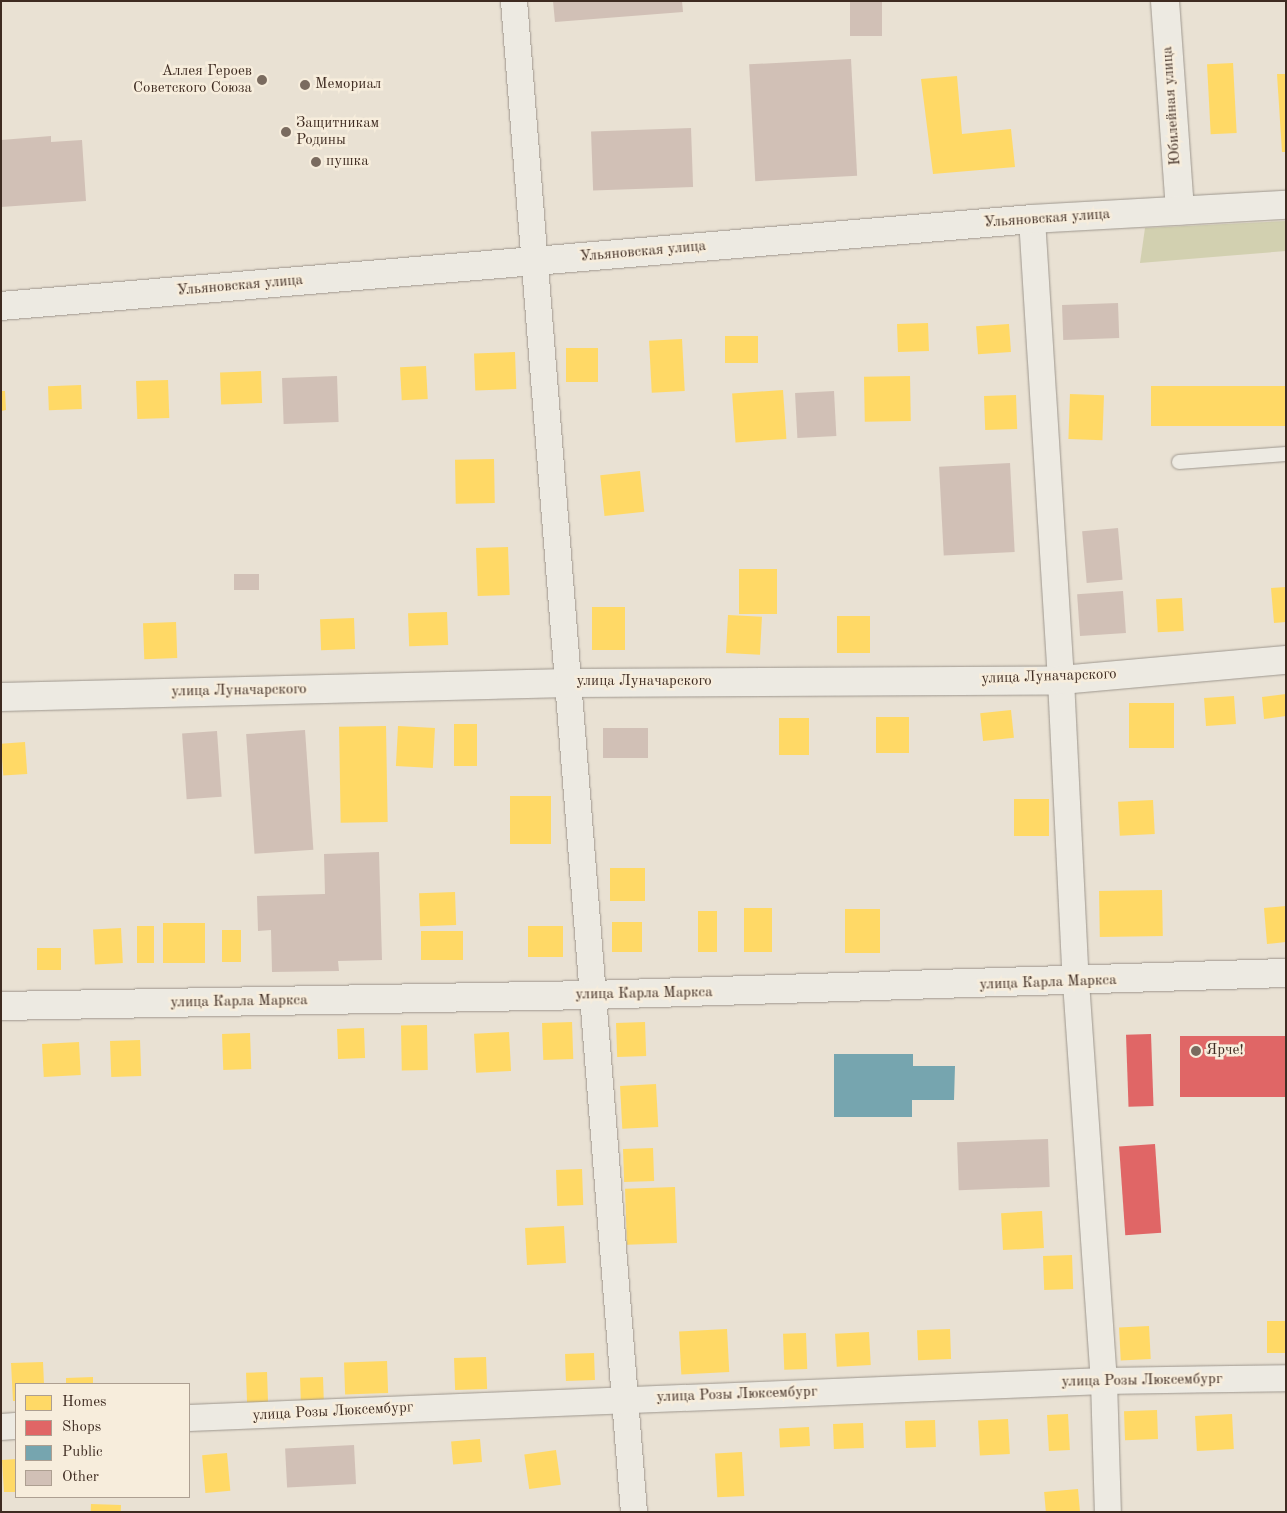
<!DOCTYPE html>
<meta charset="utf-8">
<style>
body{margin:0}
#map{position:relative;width:1287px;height:1513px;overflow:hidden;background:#e9e1d3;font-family:"Old Standard TT",serif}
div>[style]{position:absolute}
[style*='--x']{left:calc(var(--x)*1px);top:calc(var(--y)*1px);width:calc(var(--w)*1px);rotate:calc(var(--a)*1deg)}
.green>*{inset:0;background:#d2d0b0}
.homes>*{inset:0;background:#ffd966;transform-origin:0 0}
.shops>*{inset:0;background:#e06666;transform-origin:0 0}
.public>*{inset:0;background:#76a5af}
.building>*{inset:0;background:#d1c0b6;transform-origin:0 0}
.roads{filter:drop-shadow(0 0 1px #9e978e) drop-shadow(0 0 1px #9e978e)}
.service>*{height:14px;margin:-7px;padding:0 7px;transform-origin:7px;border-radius:7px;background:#edeae2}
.minor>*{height:26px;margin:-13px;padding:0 13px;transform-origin:13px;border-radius:13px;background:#edeae2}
.tertiary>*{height:28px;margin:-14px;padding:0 14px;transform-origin:14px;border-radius:14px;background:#edeae2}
.secondary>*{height:28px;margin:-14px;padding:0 14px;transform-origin:14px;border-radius:14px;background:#edeae2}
.dots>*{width:14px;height:14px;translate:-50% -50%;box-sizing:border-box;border:2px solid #f7eddc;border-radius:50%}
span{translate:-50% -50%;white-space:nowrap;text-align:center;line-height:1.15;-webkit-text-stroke:5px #f7eddc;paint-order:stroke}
.poi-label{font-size:15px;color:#3e2b21}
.right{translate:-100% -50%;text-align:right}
.left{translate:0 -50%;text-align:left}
.street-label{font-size:15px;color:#3e2b21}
.frame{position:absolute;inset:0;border:2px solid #3e2b21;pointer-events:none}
.legend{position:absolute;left:15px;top:1383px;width:175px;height:115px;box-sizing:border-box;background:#f7eddc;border:1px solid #ad9f91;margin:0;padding:6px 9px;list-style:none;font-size:15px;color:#3e2b21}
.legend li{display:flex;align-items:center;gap:10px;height:25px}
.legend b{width:25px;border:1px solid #ad9f91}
</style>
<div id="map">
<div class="green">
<div style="clip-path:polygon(1286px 221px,1286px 251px,1140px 263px,1145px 228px)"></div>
</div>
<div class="homes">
<div style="left:1233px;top:63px;width:70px;height:26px;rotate:87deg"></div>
<div style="clip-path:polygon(1277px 74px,1286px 74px,1286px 152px,1282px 152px)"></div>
<div style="clip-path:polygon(957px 76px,962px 134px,1011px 129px,1015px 167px,933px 174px,921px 79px)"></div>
<div style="left:928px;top:323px;width:28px;height:31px;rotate:88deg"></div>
<div style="left:1009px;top:324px;width:28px;height:33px;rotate:86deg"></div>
<div style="left:758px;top:336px;width:27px;height:33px;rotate:90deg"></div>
<div style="left:682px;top:339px;width:52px;height:33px;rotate:87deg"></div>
<div style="left:566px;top:348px;width:32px;height:34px"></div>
<div style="left:515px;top:352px;width:37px;height:41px;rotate:88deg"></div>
<div style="left:426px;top:366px;width:33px;height:26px;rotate:87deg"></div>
<div style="left:261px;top:371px;width:32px;height:41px;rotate:88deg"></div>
<div style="left:910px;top:376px;width:45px;height:46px;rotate:89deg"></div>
<div style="left:168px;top:380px;width:38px;height:32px;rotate:88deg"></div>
<div style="left:81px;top:385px;width:24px;height:33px;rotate:88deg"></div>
<div style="left:1286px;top:386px;width:40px;height:135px;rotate:90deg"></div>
<div style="left:783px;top:390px;width:49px;height:51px;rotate:86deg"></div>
<div style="clip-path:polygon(1px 391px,5px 391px,6px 410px,1px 411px)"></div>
<div style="left:1070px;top:394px;width:34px;height:45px;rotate:2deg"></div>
<div style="left:1016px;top:395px;width:34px;height:32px;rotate:88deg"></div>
<div style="left:494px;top:459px;width:44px;height:39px;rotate:89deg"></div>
<div style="left:640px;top:471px;width:41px;height:40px;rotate:84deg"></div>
<div style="left:508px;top:547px;width:48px;height:32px;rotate:88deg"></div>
<div style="left:739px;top:569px;width:38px;height:45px"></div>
<div style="clip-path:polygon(1286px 587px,1286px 622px,1274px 623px,1271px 588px)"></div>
<div style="left:1182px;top:598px;width:33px;height:26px;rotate:87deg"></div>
<div style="left:592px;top:607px;width:33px;height:43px"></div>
<div style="left:447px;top:612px;width:33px;height:39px;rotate:88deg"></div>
<div style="left:728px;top:615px;width:34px;height:38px;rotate:3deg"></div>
<div style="left:837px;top:616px;width:33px;height:37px"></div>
<div style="left:354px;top:618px;width:31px;height:34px;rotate:88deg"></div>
<div style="left:176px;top:622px;width:36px;height:33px;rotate:88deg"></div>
<div style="clip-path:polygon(1286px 694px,1286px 716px,1264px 719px,1262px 697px)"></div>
<div style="left:1234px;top:696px;width:28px;height:30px;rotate:86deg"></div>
<div style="left:1174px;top:703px;width:45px;height:45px;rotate:90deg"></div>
<div style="left:1011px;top:710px;width:28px;height:31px;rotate:84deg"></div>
<div style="left:876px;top:717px;width:33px;height:36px"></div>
<div style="left:779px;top:718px;width:30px;height:37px"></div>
<div style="left:454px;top:724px;width:23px;height:42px"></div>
<div style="left:386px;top:726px;width:96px;height:47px;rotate:89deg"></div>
<div style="left:398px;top:726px;width:37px;height:40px;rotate:3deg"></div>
<div style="left:25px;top:742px;width:32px;height:24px;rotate:86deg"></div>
<div style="left:510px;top:796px;width:41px;height:48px"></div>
<div style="left:1049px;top:799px;width:37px;height:35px;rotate:90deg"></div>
<div style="left:1153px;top:800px;width:34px;height:35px;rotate:87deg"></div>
<div style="left:610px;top:868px;width:35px;height:33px"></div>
<div style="left:1162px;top:890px;width:46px;height:63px;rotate:89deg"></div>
<div style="left:455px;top:892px;width:33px;height:36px;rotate:88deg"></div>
<div style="clip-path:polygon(1286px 906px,1286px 942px,1267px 944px,1264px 908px)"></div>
<div style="left:744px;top:908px;width:28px;height:44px"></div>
<div style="left:845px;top:909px;width:35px;height:44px"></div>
<div style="left:698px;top:911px;width:19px;height:41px"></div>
<div style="left:612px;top:922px;width:30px;height:30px"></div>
<div style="left:163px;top:923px;width:42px;height:40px"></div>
<div style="left:154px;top:926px;width:37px;height:17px;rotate:90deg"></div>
<div style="left:563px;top:926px;width:31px;height:35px;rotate:90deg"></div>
<div style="left:121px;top:928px;width:35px;height:28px;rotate:87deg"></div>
<div style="left:222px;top:930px;width:19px;height:32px"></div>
<div style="left:421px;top:931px;width:42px;height:29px"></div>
<div style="left:61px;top:948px;width:22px;height:24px;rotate:90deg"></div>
<div style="left:572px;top:1022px;width:37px;height:30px;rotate:88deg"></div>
<div style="left:645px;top:1022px;width:34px;height:29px;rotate:88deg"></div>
<div style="left:427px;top:1025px;width:45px;height:26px;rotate:89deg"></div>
<div style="left:364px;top:1028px;width:30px;height:27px;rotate:88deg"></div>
<div style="left:509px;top:1032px;width:39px;height:35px;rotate:87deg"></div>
<div style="left:250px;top:1033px;width:36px;height:28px;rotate:88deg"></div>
<div style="left:140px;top:1040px;width:36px;height:30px;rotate:88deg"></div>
<div style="left:79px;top:1042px;width:33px;height:37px;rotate:87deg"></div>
<div style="left:656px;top:1084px;width:43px;height:36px;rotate:87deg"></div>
<div style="left:653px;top:1148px;width:33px;height:30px;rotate:88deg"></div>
<div style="left:582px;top:1169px;width:36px;height:26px;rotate:88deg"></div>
<div style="left:675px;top:1187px;width:56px;height:50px;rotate:88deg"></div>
<div style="left:1042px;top:1211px;width:37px;height:41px;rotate:87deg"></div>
<div style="left:564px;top:1226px;width:37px;height:39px;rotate:87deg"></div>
<div style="left:1072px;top:1255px;width:34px;height:29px;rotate:88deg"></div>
<div style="left:1267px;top:1321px;width:19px;height:32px"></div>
<div style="left:1149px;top:1326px;width:33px;height:30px;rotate:87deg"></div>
<div style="left:727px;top:1329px;width:43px;height:48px;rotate:87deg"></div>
<div style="left:950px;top:1329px;width:30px;height:33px;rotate:88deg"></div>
<div style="left:869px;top:1332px;width:33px;height:34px;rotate:87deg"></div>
<div style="left:806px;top:1333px;width:36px;height:23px;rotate:88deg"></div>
<div style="left:594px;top:1353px;width:27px;height:29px;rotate:88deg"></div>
<div style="left:486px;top:1357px;width:32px;height:32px;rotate:88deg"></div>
<div style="left:387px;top:1361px;width:32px;height:43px;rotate:88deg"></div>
<div style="clip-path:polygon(43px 1362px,44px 1384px,16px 1384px,16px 1401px,13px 1401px,11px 1363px)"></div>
<div style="left:267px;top:1372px;width:32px;height:21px;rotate:88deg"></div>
<div style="clip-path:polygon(93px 1377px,93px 1384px,66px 1384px,66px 1378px)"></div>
<div style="left:323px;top:1377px;width:24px;height:23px;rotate:88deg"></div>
<div style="left:1157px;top:1410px;width:29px;height:33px;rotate:88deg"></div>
<div style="left:1068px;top:1414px;width:36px;height:21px;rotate:87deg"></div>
<div style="left:1232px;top:1414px;width:35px;height:37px;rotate:87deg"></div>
<div style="left:1008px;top:1419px;width:35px;height:30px;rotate:87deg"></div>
<div style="left:935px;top:1420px;width:27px;height:30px;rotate:88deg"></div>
<div style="left:863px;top:1423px;width:25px;height:30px;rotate:88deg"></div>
<div style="left:809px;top:1427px;width:19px;height:30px;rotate:87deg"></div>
<div style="left:480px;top:1439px;width:23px;height:29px;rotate:85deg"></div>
<div style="left:556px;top:1450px;width:35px;height:32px;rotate:82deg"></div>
<div style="left:742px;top:1452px;width:44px;height:27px;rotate:87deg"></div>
<div style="left:227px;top:1453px;width:38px;height:25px;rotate:85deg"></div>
<div style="clip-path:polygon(16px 1459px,16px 1492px,4px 1492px,2px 1460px)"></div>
<div style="left:1078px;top:1489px;width:23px;height:34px;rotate:85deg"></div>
<div style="left:91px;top:1504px;width:30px;height:8px;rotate:2deg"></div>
</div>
<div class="shops">
<div style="left:1151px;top:1034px;width:72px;height:25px;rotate:88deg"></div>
<div style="left:1286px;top:1036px;width:61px;height:106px;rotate:90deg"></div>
<div style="left:1155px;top:1144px;width:89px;height:36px;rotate:86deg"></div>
</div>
<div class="public">
<div style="clip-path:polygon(834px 1054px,913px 1054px,913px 1066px,955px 1066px,954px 1100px,912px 1100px,912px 1117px,834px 1117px)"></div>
</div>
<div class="building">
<div style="clip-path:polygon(553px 1px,682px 1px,683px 12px,555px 22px)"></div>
<div style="left:850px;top:1px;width:32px;height:35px"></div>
<div style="left:851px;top:59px;width:117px;height:102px;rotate:87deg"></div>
<div style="left:691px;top:128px;width:59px;height:100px;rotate:88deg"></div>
<div style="clip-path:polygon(51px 136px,51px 142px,82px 140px,86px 201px,1px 207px,1px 140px)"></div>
<div style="left:1118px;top:303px;width:35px;height:56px;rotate:88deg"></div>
<div style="left:337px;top:376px;width:46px;height:55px;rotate:88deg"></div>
<div style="left:834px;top:391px;width:45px;height:39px;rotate:87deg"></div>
<div style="left:1010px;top:463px;width:89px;height:71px;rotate:87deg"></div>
<div style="left:1118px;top:528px;width:52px;height:36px;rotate:85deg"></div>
<div style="left:234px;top:574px;width:25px;height:16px"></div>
<div style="left:1123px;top:591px;width:42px;height:46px;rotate:86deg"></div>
<div style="left:603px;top:728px;width:45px;height:30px"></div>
<div style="left:305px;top:730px;width:120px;height:59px;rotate:86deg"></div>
<div style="left:217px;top:731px;width:66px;height:35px;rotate:86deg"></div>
<div style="clip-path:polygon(379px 852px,382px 960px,338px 961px,339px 971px,272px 972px,271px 930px,258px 931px,257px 896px,325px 894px,324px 854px)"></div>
<div style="left:1048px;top:1139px;width:48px;height:91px;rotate:88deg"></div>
<div style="left:354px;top:1445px;width:39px;height:69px;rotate:87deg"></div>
</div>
<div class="roads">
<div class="service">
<div style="--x:1179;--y:462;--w:107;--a:-4.3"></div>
</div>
<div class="minor">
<div style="--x:514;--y:1;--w:1516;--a:85.46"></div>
<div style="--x:1032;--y:219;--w:462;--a:86.4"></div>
<div style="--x:1061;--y:680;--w:302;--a:87.2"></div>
<div style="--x:1076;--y:982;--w:400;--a:86"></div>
<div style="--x:1104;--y:1381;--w:131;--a:88.3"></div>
<div style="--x:189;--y:1418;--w:916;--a:-2.32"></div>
<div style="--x:1104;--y:1381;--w:182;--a:-0.9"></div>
<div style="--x:1;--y:1427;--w:15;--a:-4"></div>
</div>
<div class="tertiary">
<div style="--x:1165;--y:1;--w:210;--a:85.9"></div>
<div style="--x:1;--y:306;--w:1035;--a:-4.82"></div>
<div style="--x:1032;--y:219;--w:254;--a:-3.2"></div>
<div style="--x:1;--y:697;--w:568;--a:-1.41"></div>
<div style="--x:569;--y:683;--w:492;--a:-0.3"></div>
<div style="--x:1061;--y:680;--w:226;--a:-5.1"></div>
</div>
<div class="secondary">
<div style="--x:1;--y:1006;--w:591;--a:-1.07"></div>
<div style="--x:592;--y:995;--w:694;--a:-1.82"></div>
</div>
</div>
<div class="dots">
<div style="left:262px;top:80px;background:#7a6b5f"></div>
<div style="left:305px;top:85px;background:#7a6b5f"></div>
<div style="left:286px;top:132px;background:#7a6b5f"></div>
<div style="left:316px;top:162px;background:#7a6b5f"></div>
<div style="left:1196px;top:1051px;background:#7a6b5f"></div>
</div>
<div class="poi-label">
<span class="right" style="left:252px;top:80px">Аллея Героев<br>Советского Союза</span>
<span class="left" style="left:315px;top:85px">Мемориал</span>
<span class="left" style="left:296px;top:132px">Защитникам<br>Родины</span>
<span class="left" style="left:326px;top:162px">пушка</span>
<span class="left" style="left:1206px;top:1051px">Ярче!</span>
</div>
<div class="street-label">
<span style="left:1172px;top:106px;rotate:-94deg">Юбилейная улица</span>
<span style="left:1047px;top:219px;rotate:-4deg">Ульяновская улица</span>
<span style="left:643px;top:252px;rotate:-5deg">Ульяновская улица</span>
<span style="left:240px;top:286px;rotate:-5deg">Ульяновская улица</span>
<span style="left:1049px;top:677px;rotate:-2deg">улица Луначарского</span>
<span style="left:644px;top:682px">улица Луначарского</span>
<span style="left:239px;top:691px;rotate:-1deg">улица Луначарского</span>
<span style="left:1048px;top:983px;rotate:-2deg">улица Карла Маркса</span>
<span style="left:644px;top:994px;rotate:-1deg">улица Карла Маркса</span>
<span style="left:239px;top:1002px;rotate:-1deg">улица Карла Маркса</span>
<span style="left:1142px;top:1381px;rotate:-1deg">улица Розы Люксембург</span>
<span style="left:737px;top:1395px;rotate:-2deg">улица Розы Люксембург</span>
<span style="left:333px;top:1412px;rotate:-3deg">улица Розы Люксембург</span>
</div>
<div class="frame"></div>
<ul class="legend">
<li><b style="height:14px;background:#ffd966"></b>Homes</li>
<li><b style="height:14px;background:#e06666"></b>Shops</li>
<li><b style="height:14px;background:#76a5af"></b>Public</li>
<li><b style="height:14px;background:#d1c0b6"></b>Other</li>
</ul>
</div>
